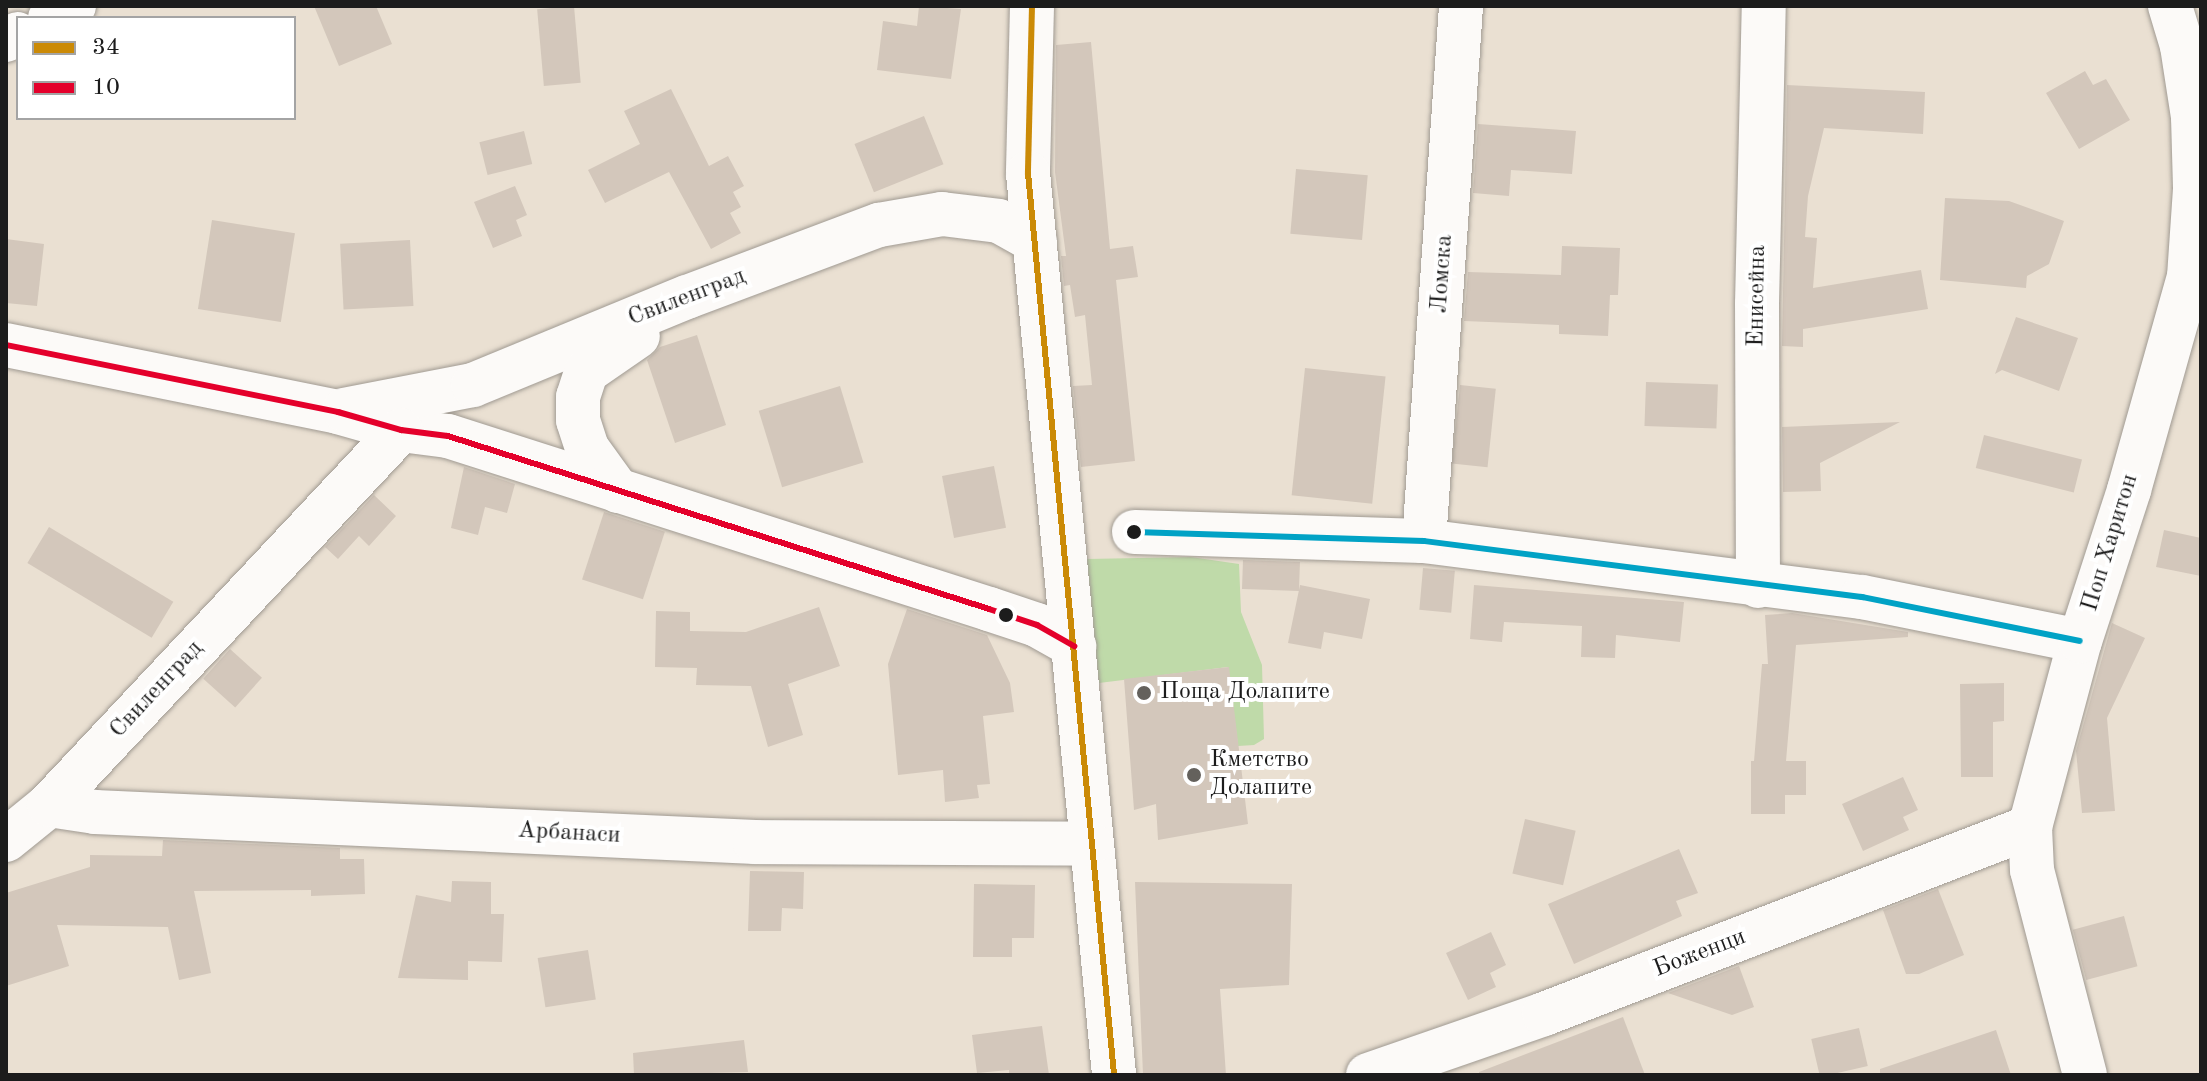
<!DOCTYPE html>
<meta charset="utf-8">
<style>
body{margin:0}
#map{position:relative;width:2207px;height:1081px;overflow:hidden;background:#eae0d2;font-family:"Old Standard TT",serif}
div>[style]{position:absolute}
[style*='--x']{left:calc(var(--x)*1px);top:calc(var(--y)*1px);width:calc(var(--w)*1px);rotate:calc(var(--a)*1deg)}
.green>*{inset:0;background:#bfdaa9}
.building>*{inset:0;background:#d3c7bb;transform-origin:0 0}
.roads{filter:drop-shadow(0 0 2px #a09a92) drop-shadow(0 0 2px #a09a92)}
.minor>*{height:44px;margin:-22px;padding:0 22px;transform-origin:22px;border-radius:22px;background:#fcfaf8}
.bus-1>*{height:6px;margin:-3px;padding:0 3px;transform-origin:3px;border-radius:3px;background:#cb8a06}
.bus-2>*{height:6px;margin:-3px;padding:0 3px;transform-origin:3px;border-radius:3px;background:#e4002b}
.bus-3>*{height:6px;margin:-3px;padding:0 3px;transform-origin:3px;border-radius:3px;background:#01a2c5}
.dots>*{width:22px;height:22px;translate:-50% -50%;box-sizing:border-box;border:4px solid #fff;border-radius:50%}
span{translate:-50% -50%;white-space:nowrap;text-align:center;line-height:1.15;-webkit-text-stroke:8px #fff;paint-order:stroke}
.street-label{font-size:24px;color:#1c1c1c}
.poi-label{font-size:24px;color:#1c1c1c}
.left{translate:0 -50%;text-align:left}
.frame{position:absolute;inset:0;border:8px solid #1c1c1c;pointer-events:none}
.legend{position:absolute;left:16px;top:16px;width:280px;height:104px;box-sizing:border-box;background:#fff;border:2px solid #a4a4a4;margin:0;padding:10px 14px;list-style:none;font-size:24px;color:#1c1c1c}
.legend li{display:flex;align-items:center;gap:16px;height:40px}
.legend b{width:40px;border:2px solid #a4a4a4}
</style>
<div id="map">
<div class="green">
<div style="clip-path:polygon(1191px 557px,1239px 564px,1241px 612px,1262px 665px,1264px 739px,1254px 745px,1238px 746px,1228px 667px,1099px 683px,1087px 559px)"></div>
</div>
<div class="building">
<div style="clip-path:polygon(314px 6px,376px 6px,392px 44px,339px 66px)"></div>
<div style="left:574px;top:6px;width:77px;height:37px;rotate:85deg"></div>
<div style="clip-path:polygon(919px 6px,961px 9px,951px 79px,877px 70px,883px 21px,917px 26px)"></div>
<div style="clip-path:polygon(1091px 42px,1110px 249px,1133px 246px,1138px 277px,1116px 280px,1135px 461px,1081px 467px,1073px 386px,1092px 385px,1085px 315px,1075px 317px,1070px 285px,1064px 286px,1061px 256px,1066px 256px,1055px 172px,1056px 45px)"></div>
<div style="clip-path:polygon(2085px 71px,2093px 85px,2106px 79px,2130px 120px,2079px 149px,2046px 93px)"></div>
<div style="clip-path:polygon(1787px 85px,1925px 92px,1923px 134px,1824px 128px,1808px 196px,1805px 237px,1817px 238px,1813px 288px,1921px 270px,1928px 309px,1803px 329px,1803px 347px,1782px 346px)"></div>
<div style="clip-path:polygon(671px 89px,709px 166px,728px 156px,744px 186px,733px 192px,741px 207px,730px 213px,741px 233px,711px 249px,669px 172px,605px 203px,588px 170px,640px 144px,624px 111px)"></div>
<div style="left:924px;top:116px;width:52px;height:75px;rotate:68deg"></div>
<div style="clip-path:polygon(1478px 124px,1576px 131px,1572px 174px,1511px 170px,1509px 196px,1473px 193px)"></div>
<div style="left:524px;top:131px;width:34px;height:46px;rotate:76deg"></div>
<div style="left:1296px;top:169px;width:72px;height:65px;rotate:5deg"></div>
<div style="clip-path:polygon(515px 186px,527px 215px,516px 220px,522px 236px,493px 248px,474px 202px)"></div>
<div style="clip-path:polygon(1945px 198px,2009px 201px,2064px 221px,2049px 264px,2027px 276px,2026px 288px,1940px 280px)"></div>
<div style="left:212px;top:220px;width:84px;height:90px;rotate:9deg"></div>
<div style="clip-path:polygon(6px 239px,44px 244px,37px 306px,6px 303px)"></div>
<div style="left:410px;top:240px;width:66px;height:70px;rotate:87deg"></div>
<div style="clip-path:polygon(1562px 246px,1620px 248px,1618px 295px,1610px 295px,1608px 336px,1559px 334px,1559px 325px,1464px 321px,1468px 272px,1561px 275px)"></div>
<div style="clip-path:polygon(2016px 317px,2078px 338px,2059px 391px,2002px 370px,1995px 374px)"></div>
<div style="clip-path:polygon(697px 335px,726px 425px,675px 443px,647px 360px,660px 347px)"></div>
<div style="left:1305px;top:368px;width:81px;height:128px;rotate:6deg"></div>
<div style="left:1646px;top:382px;width:72px;height:44px;rotate:2deg"></div>
<div style="left:1460px;top:385px;width:36px;height:79px;rotate:6deg"></div>
<div style="left:840px;top:386px;width:80px;height:85px;rotate:73deg"></div>
<div style="clip-path:polygon(1900px 422px,1820px 463px,1821px 491px,1783px 492px,1782px 427px)"></div>
<div style="left:1984px;top:435px;width:101px;height:34px;rotate:14deg"></div>
<div style="left:994px;top:466px;width:63px;height:53px;rotate:79deg"></div>
<div style="clip-path:polygon(464px 467px,515px 484px,507px 513px,485px 507px,478px 535px,451px 528px)"></div>
<div style="clip-path:polygon(374px 495px,396px 516px,369px 546px,359px 536px,338px 559px,325px 547px)"></div>
<div style="left:604px;top:512px;width:64px;height:71px;rotate:18deg"></div>
<div style="left:49px;top:527px;width:145px;height:42px;rotate:31deg"></div>
<div style="clip-path:polygon(2164px 530px,2201px 538px,2201px 576px,2156px 567px)"></div>
<div style="left:1243px;top:560px;width:57px;height:29px;rotate:2deg"></div>
<div style="left:1423px;top:568px;width:32px;height:42px;rotate:5deg"></div>
<div style="clip-path:polygon(1300px 585px,1370px 599px,1362px 639px,1324px 632px,1321px 649px,1288px 643px)"></div>
<div style="clip-path:polygon(1474px 585px,1684px 602px,1680px 642px,1616px 635px,1615px 658px,1581px 657px,1582px 626px,1504px 622px,1502px 642px,1470px 639px)"></div>
<div style="clip-path:polygon(819px 607px,840px 666px,788px 684px,803px 735px,768px 747px,751px 686px,696px 685px,697px 668px,655px 667px,656px 611px,690px 612px,690px 631px,746px 632px)"></div>
<div style="clip-path:polygon(907px 609px,987px 635px,1010px 683px,1014px 712px,983px 716px,990px 784px,977px 785px,979px 798px,945px 802px,943px 770px,898px 775px,888px 664px)"></div>
<div style="clip-path:polygon(1792px 613px,1908px 632px,1908px 637px,1796px 645px,1786px 761px,1806px 761px,1806px 795px,1785px 795px,1785px 814px,1751px 814px,1751px 761px,1754px 761px,1762px 664px,1768px 664px,1765px 615px)"></div>
<div style="clip-path:polygon(2112px 623px,2145px 638px,2107px 718px,2115px 811px,2082px 813px,2076px 751px)"></div>
<div style="left:230px;top:649px;width:43px;height:40px;rotate:42deg"></div>
<div style="clip-path:polygon(1229px 667px,1248px 824px,1158px 840px,1156px 804px,1134px 810px,1124px 679px)"></div>
<div style="clip-path:polygon(2004px 683px,2004px 721px,1993px 722px,1993px 777px,1961px 777px,1960px 684px)"></div>
<div style="clip-path:polygon(1903px 777px,1918px 810px,1903px 817px,1909px 830px,1863px 851px,1842px 804px)"></div>
<div style="left:1525px;top:819px;width:52px;height:56px;rotate:13deg"></div>
<div style="clip-path:polygon(163px 840px,340px 848px,340px 859px,364px 859px,365px 894px,311px 896px,311px 890px,194px 891px,211px 973px,179px 980px,168px 927px,57px 925px,69px 966px,6px 986px,6px 893px,90px 867px,90px 855px,162px 856px)"></div>
<div style="clip-path:polygon(1679px 849px,1698px 893px,1676px 901px,1682px 916px,1574px 964px,1548px 904px)"></div>
<div style="clip-path:polygon(750px 871px,804px 872px,803px 909px,782px 908px,781px 931px,748px 931px)"></div>
<div style="clip-path:polygon(452px 881px,491px 882px,491px 914px,504px 914px,502px 962px,468px 961px,468px 980px,398px 978px,416px 895px,451px 902px)"></div>
<div style="clip-path:polygon(1135px 882px,1292px 884px,1289px 985px,1220px 989px,1226px 1075px,1143px 1075px)"></div>
<div style="clip-path:polygon(974px 884px,1035px 885px,1034px 938px,1012px 938px,1012px 957px,973px 957px)"></div>
<div style="clip-path:polygon(1938px 889px,1964px 955px,1919px 974px,1906px 974px,1883px 910px)"></div>
<div style="left:2124px;top:916px;width:52px;height:53px;rotate:75deg"></div>
<div style="clip-path:polygon(1491px 932px,1506px 965px,1490px 973px,1496px 987px,1468px 1000px,1446px 953px)"></div>
<div style="left:588px;top:950px;width:50px;height:51px;rotate:81deg"></div>
<div style="clip-path:polygon(1739px 966px,1754px 1007px,1732px 1015px,1668px 993px)"></div>
<div style="clip-path:polygon(1623px 1017px,1645px 1075px,1479px 1075px,1479px 1072px)"></div>
<div style="clip-path:polygon(1042px 1026px,1049px 1075px,1009px 1075px,1009px 1070px,977px 1073px,972px 1035px)"></div>
<div style="left:1859px;top:1028px;width:39px;height:49px;rotate:77deg"></div>
<div style="clip-path:polygon(1996px 1030px,2011px 1075px,1880px 1075px,1880px 1069px)"></div>
<div style="clip-path:polygon(744px 1040px,748px 1072px,634px 1075px,633px 1053px)"></div>
</div>
<div class="roads">
<div class="minor">
<div style="--x:1032;--y:6;--w:167;--a:91.4"></div>
<div style="--x:1028;--y:173;--w:906;--a:84.55"></div>
<div style="--x:50;--y:18;--w:27;--a:-27"></div>
<div style="--x:6;--y:40;--w:13;--a:-27"></div>
<div style="--x:6;--y:345;--w:339;--a:11.4"></div>
<div style="--x:338;--y:412;--w:66;--a:15.9"></div>
<div style="--x:401;--y:430;--w:47;--a:7.3"></div>
<div style="--x:448;--y:436;--w:568;--a:17.73"></div>
<div style="--x:989;--y:609;--w:51;--a:18.4"></div>
<div style="--x:1037;--y:625;--w:43;--a:29.6"></div>
<div style="--x:344;--y:410;--w:131;--a:-11"></div>
<div style="--x:473;--y:385;--w:231;--a:-22.4"></div>
<div style="--x:687;--y:297;--w:205;--a:-20.6"></div>
<div style="--x:879;--y:225;--w:64;--a:-9.9"></div>
<div style="--x:942;--y:214;--w:57;--a:7"></div>
<div style="--x:999;--y:221;--w:41;--a:29.1"></div>
<div style="--x:618;--y:491;--w:53;--a:-125.8"></div>
<div style="--x:587;--y:448;--w:29;--a:-108"></div>
<div style="--x:578;--y:420;--w:23;--a:-90"></div>
<div style="--x:578;--y:397;--w:26;--a:-72"></div>
<div style="--x:586;--y:372;--w:63;--a:-34.7"></div>
<div style="--x:1134;--y:532;--w:290;--a:1.8"></div>
<div style="--x:1424;--y:541;--w:442;--a:7.3"></div>
<div style="--x:1862;--y:597;--w:222;--a:11.4"></div>
<div style="--x:1424;--y:541;--w:536;--a:-86.04"></div>
<div style="--x:1758;--y:586;--w:282;--a:-90.2"></div>
<div style="--x:1757;--y:304;--w:298;--a:-88.7"></div>
<div style="--x:49;--y:805;--w:47;--a:8.7"></div>
<div style="--x:95;--y:812;--w:661;--a:2.6"></div>
<div style="--x:755;--y:842;--w:335;--a:0.3"></div>
<div style="--x:6;--y:840;--w:55;--a:-39.1"></div>
<div style="--x:49;--y:805;--w:514;--a:-46.81"></div>
<div style="--x:1368;--y:1075;--w:186;--a:-19.1"></div>
<div style="--x:1544;--y:1014;--w:521;--a:-21.05"></div>
<div style="--x:2085;--y:1075;--w:212;--a:-104.5"></div>
<div style="--x:2032;--y:870;--w:43;--a:-92.7"></div>
<div style="--x:2030;--y:827;--w:193;--a:-75"></div>
<div style="--x:2080;--y:641;--w:159;--a:-72"></div>
<div style="--x:2129;--y:490;--w:221;--a:-74.3"></div>
<div style="--x:2189;--y:277;--w:89;--a:-86.1"></div>
<div style="--x:2195;--y:188;--w:71;--a:-91.6"></div>
<div style="--x:2193;--y:117;--w:72;--a:-98.8"></div>
<div style="--x:2182;--y:46;--w:42;--a:-106.7"></div>
</div>
</div>
<div class="bus-1">
<div style="--x:1032;--y:6;--w:167;--a:91.4"></div>
<div style="--x:1028;--y:173;--w:906;--a:84.55"></div>
</div>
<div class="bus-2">
<div style="--x:6;--y:345;--w:339;--a:11.4"></div>
<div style="--x:338;--y:412;--w:66;--a:15.9"></div>
<div style="--x:401;--y:430;--w:47;--a:7.3"></div>
<div style="--x:448;--y:436;--w:568;--a:17.73"></div>
<div style="--x:989;--y:609;--w:51;--a:18.4"></div>
<div style="--x:1037;--y:625;--w:43;--a:29.6"></div>
</div>
<div class="bus-3">
<div style="--x:1134;--y:532;--w:290;--a:1.8"></div>
<div style="--x:1424;--y:541;--w:442;--a:7.3"></div>
<div style="--x:1862;--y:597;--w:222;--a:11.4"></div>
</div>
<div class="dots">
<div style="left:1134px;top:532px;background:#1c1c1c"></div>
<div style="left:1006px;top:615px;background:#1c1c1c"></div>
<div style="left:1144px;top:693px;background:#64615c"></div>
<div style="left:1194px;top:775px;background:#64615c"></div>
</div>
<div class="street-label">
<span style="left:1443px;top:274px;rotate:-86deg">Ломска</span>
<span style="left:1758px;top:296px;rotate:-89deg">Енисейна</span>
<span style="left:687px;top:298px;rotate:-21deg">Свиленград</span>
<span style="left:2111px;top:543px;rotate:-73deg">Поп Харитон</span>
<span style="left:157px;top:690px;rotate:-47deg">Свиленград</span>
<span style="left:569px;top:834px;rotate:3deg">Арбанаси</span>
<span style="left:1700px;top:954px;rotate:-21deg">Боженци</span>
</div>
<div class="poi-label">
<span class="left" style="left:1160px;top:693px">Поща Долапите</span>
<span class="left" style="left:1210px;top:775px">Кметство<br>Долапите</span>
</div>
<div class="frame"></div>
<ul class="legend">
<li><b style="height:10px;background:#cb8a06"></b>34</li>
<li><b style="height:10px;background:#e4002b"></b>10</li>
</ul>
</div>
